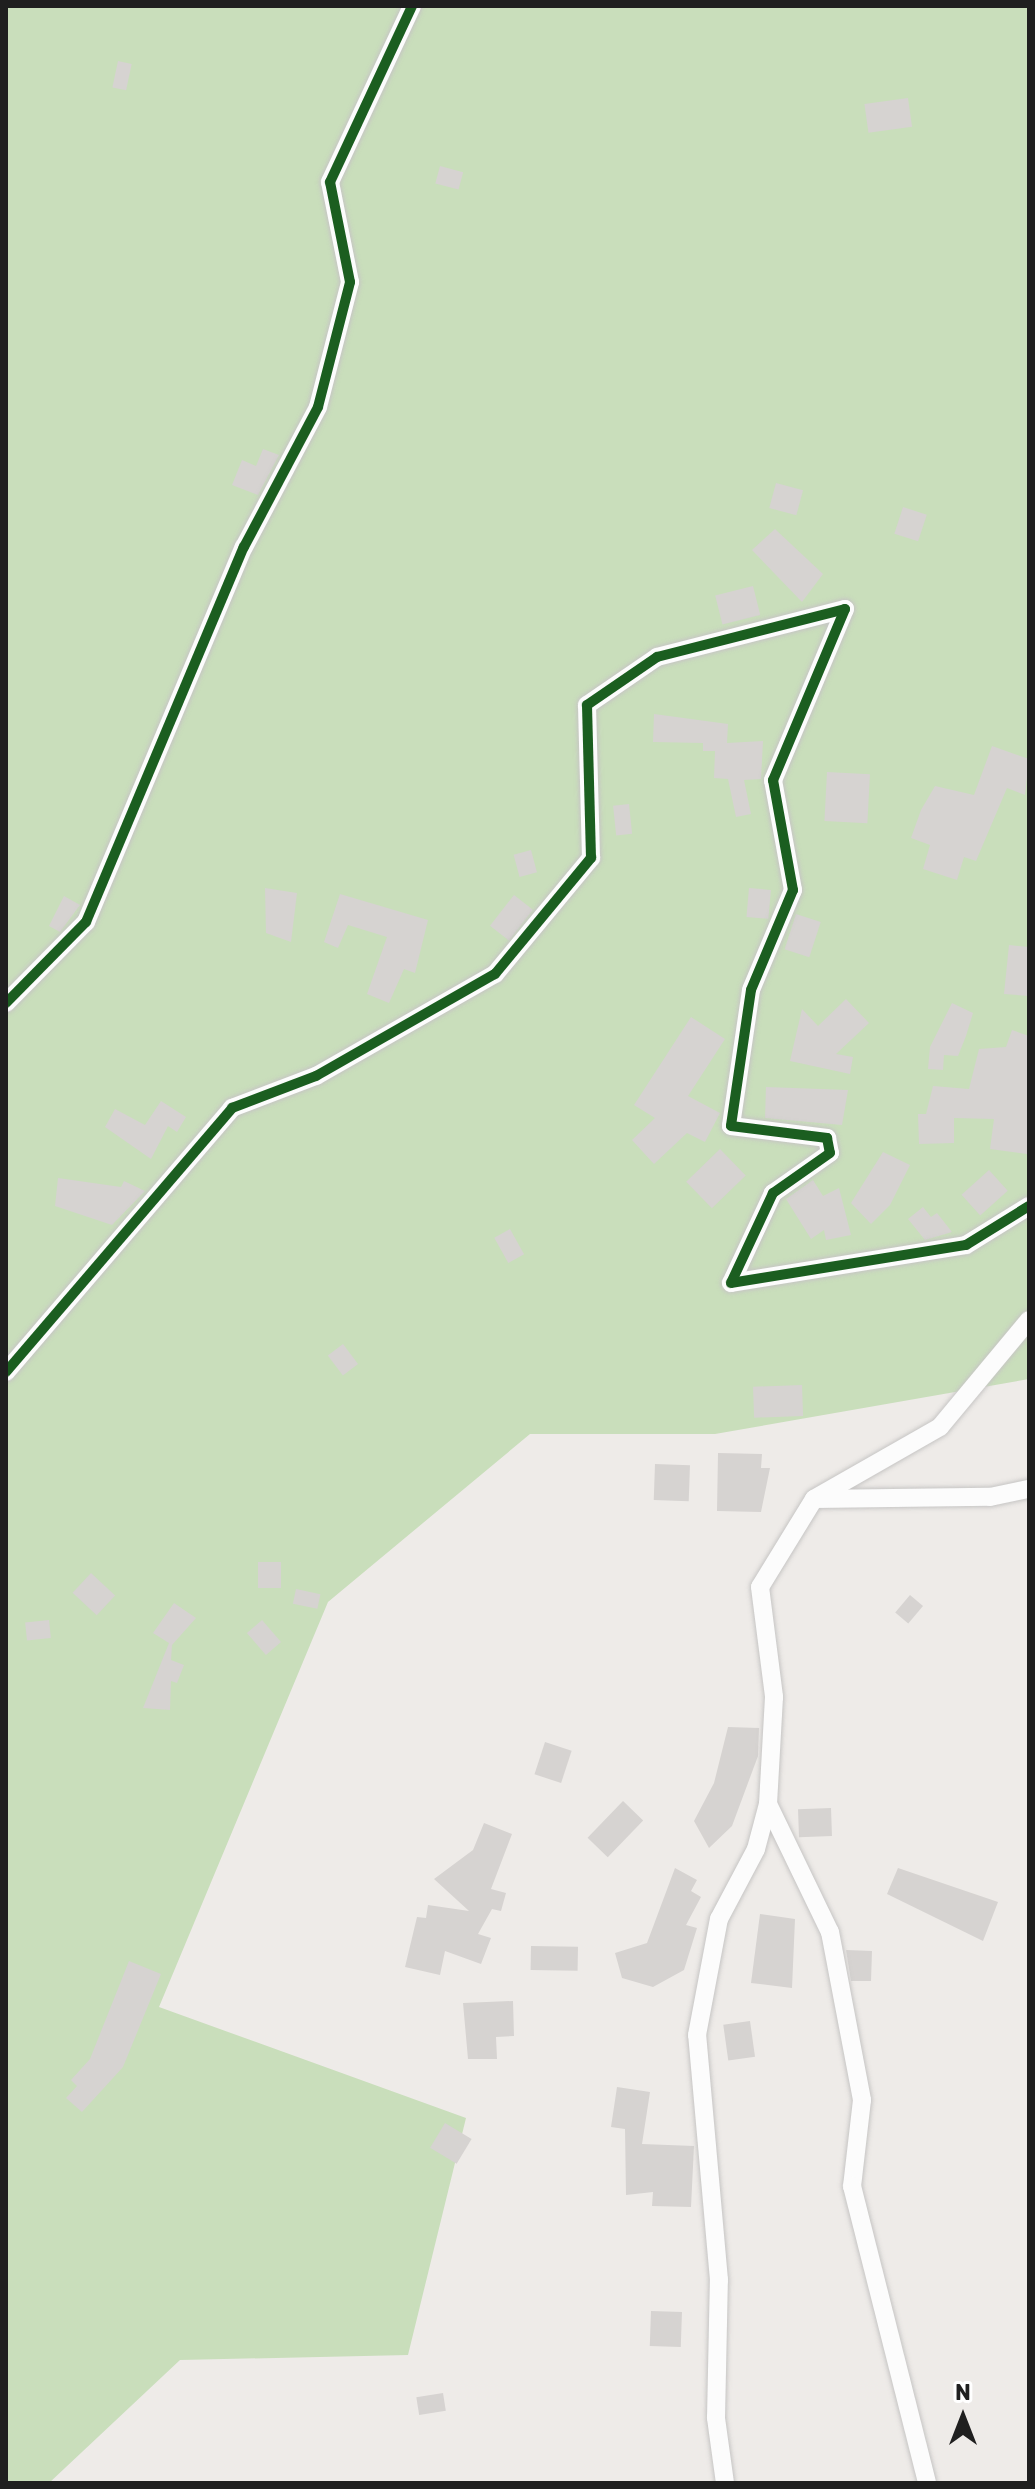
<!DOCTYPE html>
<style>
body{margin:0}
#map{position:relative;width:1035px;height:2489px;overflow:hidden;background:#eeebe8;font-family:Rubik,sans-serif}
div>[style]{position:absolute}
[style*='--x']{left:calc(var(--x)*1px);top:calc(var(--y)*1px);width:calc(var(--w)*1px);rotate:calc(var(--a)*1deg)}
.forest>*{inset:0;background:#c9debb}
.building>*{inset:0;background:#d6d3d1;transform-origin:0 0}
.roads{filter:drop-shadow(0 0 2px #c6c5c4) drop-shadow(0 0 2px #c6c5c4)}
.minor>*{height:18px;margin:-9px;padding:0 9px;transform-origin:9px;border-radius:9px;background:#fcfcfc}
.cycleway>*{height:10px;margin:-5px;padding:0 5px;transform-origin:5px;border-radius:5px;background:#1b5e20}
span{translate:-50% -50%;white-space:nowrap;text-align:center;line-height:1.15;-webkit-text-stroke:6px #fff;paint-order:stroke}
.frame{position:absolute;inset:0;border:8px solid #1f1f1f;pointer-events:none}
.north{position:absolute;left:923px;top:2377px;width:80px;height:80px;-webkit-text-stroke:6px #fff;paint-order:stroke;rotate:0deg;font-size:22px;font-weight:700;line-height:32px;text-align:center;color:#1f1f1f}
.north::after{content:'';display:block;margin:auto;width:28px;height:36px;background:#1f1f1f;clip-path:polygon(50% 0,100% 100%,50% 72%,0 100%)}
</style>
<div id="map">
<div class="forest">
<div style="clip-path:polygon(6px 6px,1029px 6px,1029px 1379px,715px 1434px,530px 1434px,328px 1602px,159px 2007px,466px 2118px,408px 2355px,180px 2360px,49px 2483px,6px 2483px)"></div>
</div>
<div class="building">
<div style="left:118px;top:61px;width:14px;height:27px;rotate:12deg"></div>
<div style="left:908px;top:98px;width:29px;height:44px;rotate:82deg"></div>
<div style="left:440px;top:166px;width:24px;height:18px;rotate:15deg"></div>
<div style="clip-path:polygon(263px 449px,279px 455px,258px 495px,232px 485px,242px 460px,256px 466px)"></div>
<div style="left:776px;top:483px;width:28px;height:26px;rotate:15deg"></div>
<div style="left:903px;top:507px;width:25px;height:28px;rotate:18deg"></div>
<div style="clip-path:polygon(775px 529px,823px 574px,802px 602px,752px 550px)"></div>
<div style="left:753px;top:586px;width:30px;height:39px;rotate:76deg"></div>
<div style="clip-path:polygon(654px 714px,728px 724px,727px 743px,763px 741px,761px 779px,744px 780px,751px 814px,736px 817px,728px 779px,714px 778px,715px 751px,703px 751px,703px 743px,653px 742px)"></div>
<div style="clip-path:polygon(992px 746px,1029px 759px,1025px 795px,1007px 788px,976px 861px,964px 857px,957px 880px,923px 869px,930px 845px,911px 838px,921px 810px,935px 786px,974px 795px)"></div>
<div style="left:827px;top:772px;width:43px;height:49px;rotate:3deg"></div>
<div style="left:629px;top:804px;width:30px;height:16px;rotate:84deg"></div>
<div style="left:531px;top:850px;width:23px;height:18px;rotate:75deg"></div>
<div style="clip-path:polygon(265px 888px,297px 893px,291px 942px,266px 933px)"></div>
<div style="left:749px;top:888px;width:22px;height:29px;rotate:5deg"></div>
<div style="clip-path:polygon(340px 894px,428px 920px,415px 973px,404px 969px,389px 1003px,367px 994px,387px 937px,348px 925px,338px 948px,324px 942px)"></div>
<div style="left:514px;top:895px;width:24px;height:39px;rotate:38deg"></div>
<div style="clip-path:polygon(64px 896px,80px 905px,60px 932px,49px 926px)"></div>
<div style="left:796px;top:914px;width:26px;height:37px;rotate:18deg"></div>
<div style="clip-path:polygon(1009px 945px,1029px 947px,1029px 996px,1004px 994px)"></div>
<div style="clip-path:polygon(846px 999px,869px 1023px,836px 1054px,853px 1057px,850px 1074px,790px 1061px,802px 1009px,818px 1026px)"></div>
<div style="clip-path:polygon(952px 1003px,973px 1013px,966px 1036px,958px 1056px,944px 1055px,943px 1070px,928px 1069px,930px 1047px)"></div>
<div style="clip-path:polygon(691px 1017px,725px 1039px,688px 1096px,720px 1113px,705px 1142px,687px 1133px,654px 1164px,632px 1140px,655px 1118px,634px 1105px)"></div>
<div style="clip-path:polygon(1012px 1030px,1029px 1036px,1027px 1154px,990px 1149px,994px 1119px,954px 1118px,954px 1143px,919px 1144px,918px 1114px,926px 1114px,933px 1086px,969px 1089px,979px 1049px,1006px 1047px)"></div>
<div style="clip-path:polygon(766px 1087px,848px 1090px,842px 1125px,765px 1118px)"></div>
<div style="clip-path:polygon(161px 1101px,186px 1117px,177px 1132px,168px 1126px,151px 1159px,105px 1127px,115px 1109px,145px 1125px)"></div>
<div style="left:720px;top:1149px;width:37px;height:47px;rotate:46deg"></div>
<div style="clip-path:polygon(883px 1152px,910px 1165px,890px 1205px,871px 1224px,851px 1203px)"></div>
<div style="left:989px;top:1170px;width:28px;height:37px;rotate:48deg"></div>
<div style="clip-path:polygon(58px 1178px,121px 1187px,124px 1181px,145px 1191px,112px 1225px,55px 1206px)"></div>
<div style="clip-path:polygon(813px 1180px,823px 1196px,839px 1188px,851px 1235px,826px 1240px,824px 1230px,811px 1239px,786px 1199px)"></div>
<div style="clip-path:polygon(923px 1207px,931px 1217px,937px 1213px,952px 1232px,925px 1240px,908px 1219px)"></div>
<div style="left:510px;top:1229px;width:29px;height:18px;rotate:61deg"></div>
<div style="left:343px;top:1344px;width:25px;height:19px;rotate:53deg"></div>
<div style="left:802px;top:1385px;width:31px;height:49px;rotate:88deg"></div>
<div style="clip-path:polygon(718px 1453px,762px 1454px,761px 1468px,770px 1468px,761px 1512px,717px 1511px)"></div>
<div style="left:655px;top:1464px;width:35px;height:36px;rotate:2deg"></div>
<div style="left:258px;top:1562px;width:23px;height:26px"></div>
<div style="left:91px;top:1573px;width:33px;height:27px;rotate:43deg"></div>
<div style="left:296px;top:1589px;width:25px;height:15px;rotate:12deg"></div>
<div style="left:910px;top:1595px;width:17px;height:23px;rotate:40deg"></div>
<div style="clip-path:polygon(174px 1603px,196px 1618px,172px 1645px,171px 1660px,184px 1665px,177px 1683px,171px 1681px,170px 1710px,143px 1708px,169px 1643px,153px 1633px)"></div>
<div style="left:49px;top:1620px;width:18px;height:24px;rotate:84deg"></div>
<div style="left:262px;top:1620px;width:29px;height:20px;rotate:49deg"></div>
<div style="clip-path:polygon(728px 1727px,759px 1728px,758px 1756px,732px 1826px,709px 1848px,694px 1821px,714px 1783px)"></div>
<div style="left:545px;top:1742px;width:28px;height:34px;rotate:18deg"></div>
<div style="left:623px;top:1801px;width:28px;height:51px;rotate:44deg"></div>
<div style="left:831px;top:1808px;width:28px;height:33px;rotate:88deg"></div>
<div style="clip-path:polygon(484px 1823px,512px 1834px,491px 1889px,506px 1893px,501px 1911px,492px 1909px,478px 1934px,491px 1938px,481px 1964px,445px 1951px,440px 1975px,405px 1967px,417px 1917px,426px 1918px,428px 1905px,469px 1911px,434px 1879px,473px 1850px)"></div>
<div style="clip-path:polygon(675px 1868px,697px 1880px,691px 1891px,701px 1897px,686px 1925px,697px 1928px,684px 1970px,653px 1987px,622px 1978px,615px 1953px,647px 1943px)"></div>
<div style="clip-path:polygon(898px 1868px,998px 1902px,983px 1941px,887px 1894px)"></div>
<div style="clip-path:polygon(760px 1914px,795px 1919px,792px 1988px,751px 1983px)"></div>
<div style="left:531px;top:1946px;width:47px;height:24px;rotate:1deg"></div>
<div style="clip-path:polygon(846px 1950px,872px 1951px,871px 1981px,851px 1981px)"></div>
<div style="clip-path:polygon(129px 1961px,161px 1974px,123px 2067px,82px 2112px,66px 2098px,77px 2086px,71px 2080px,90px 2059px)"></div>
<div style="clip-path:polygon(513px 2001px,514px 2036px,496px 2037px,497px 2059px,468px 2059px,463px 2003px)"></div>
<div style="left:750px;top:2021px;width:36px;height:27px;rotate:82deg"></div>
<div style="clip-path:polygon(617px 2087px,650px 2092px,642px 2144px,694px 2146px,691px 2207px,652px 2206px,653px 2192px,626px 2195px,625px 2129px,611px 2127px)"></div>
<div style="left:445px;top:2123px;width:31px;height:29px;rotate:31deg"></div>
<div style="left:651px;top:2311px;width:31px;height:35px;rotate:2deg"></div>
<div style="left:443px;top:2393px;width:18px;height:27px;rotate:81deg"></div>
</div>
<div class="roads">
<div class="minor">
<div style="--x:6;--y:1003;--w:114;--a:-45.4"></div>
<div style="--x:86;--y:922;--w:407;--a:-67.2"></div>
<div style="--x:244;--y:547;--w:158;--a:-62.1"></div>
<div style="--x:318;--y:407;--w:129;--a:-75.6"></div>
<div style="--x:350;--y:282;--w:102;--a:-101.3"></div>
<div style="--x:330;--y:182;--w:194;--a:-65"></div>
<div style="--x:1029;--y:1320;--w:139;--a:129.8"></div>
<div style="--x:940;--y:1427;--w:145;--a:150.3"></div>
<div style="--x:814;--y:1499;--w:176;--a:-0.7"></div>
<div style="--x:990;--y:1497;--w:40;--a:-12"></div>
<div style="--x:6;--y:1372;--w:348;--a:-49.4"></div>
<div style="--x:232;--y:1108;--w:90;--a:-20.9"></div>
<div style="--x:316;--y:1076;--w:206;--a:-29.7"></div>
<div style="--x:495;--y:974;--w:151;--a:-50.4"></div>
<div style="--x:591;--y:858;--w:153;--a:-91.5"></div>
<div style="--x:587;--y:705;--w:85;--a:-34.4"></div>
<div style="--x:657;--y:657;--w:194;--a:-14.3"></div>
<div style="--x:845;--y:609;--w:186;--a:112.8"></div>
<div style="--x:773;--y:780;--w:112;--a:79.7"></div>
<div style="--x:793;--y:890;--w:108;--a:112.8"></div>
<div style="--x:751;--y:990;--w:137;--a:98.4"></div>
<div style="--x:731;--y:1126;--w:97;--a:7.1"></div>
<div style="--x:827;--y:1138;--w:15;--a:79"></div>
<div style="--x:830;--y:1153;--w:70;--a:144.9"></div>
<div style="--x:773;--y:1193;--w:99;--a:115"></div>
<div style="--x:731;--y:1283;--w:238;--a:-9.2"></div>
<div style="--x:966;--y:1245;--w:74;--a:-31.8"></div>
<div style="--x:814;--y:1499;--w:103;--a:121.5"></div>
<div style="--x:760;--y:1587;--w:111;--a:82.7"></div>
<div style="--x:774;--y:1697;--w:107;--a:93.2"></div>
<div style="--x:768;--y:1804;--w:142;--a:64.2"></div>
<div style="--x:830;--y:1932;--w:171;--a:79.2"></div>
<div style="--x:862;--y:2100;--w:87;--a:96.6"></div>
<div style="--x:852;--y:2186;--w:306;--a:75.8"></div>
<div style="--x:725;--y:2483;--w:66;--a:-97.9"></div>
<div style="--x:716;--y:2418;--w:138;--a:-88.8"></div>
<div style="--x:719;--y:2280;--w:246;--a:-95.1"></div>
<div style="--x:697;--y:2035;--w:118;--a:-79.3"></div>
<div style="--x:719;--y:1919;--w:79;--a:-62.1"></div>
<div style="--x:756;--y:1849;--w:47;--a:-75.1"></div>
</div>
</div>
<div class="cycleway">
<div style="--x:6;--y:1003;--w:114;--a:-45.4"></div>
<div style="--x:86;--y:922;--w:407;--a:-67.2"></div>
<div style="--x:244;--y:547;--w:158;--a:-62.1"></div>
<div style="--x:318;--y:407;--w:129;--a:-75.6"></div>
<div style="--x:350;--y:282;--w:102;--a:-101.3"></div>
<div style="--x:330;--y:182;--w:194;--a:-65"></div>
<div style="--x:6;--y:1372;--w:348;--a:-49.4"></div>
<div style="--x:232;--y:1108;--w:90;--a:-20.9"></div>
<div style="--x:316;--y:1076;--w:206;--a:-29.7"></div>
<div style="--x:495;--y:974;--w:151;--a:-50.4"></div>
<div style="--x:591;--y:858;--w:153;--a:-91.5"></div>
<div style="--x:587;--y:705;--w:85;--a:-34.4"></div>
<div style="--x:657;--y:657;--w:194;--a:-14.3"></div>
<div style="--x:845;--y:609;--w:186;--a:112.8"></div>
<div style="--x:773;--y:780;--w:112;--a:79.7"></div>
<div style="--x:793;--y:890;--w:108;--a:112.8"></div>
<div style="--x:751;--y:990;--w:137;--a:98.4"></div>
<div style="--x:731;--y:1126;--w:97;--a:7.1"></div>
<div style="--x:827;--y:1138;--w:15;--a:79"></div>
<div style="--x:830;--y:1153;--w:70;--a:144.9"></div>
<div style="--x:773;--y:1193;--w:99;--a:115"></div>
<div style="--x:731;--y:1283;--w:238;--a:-9.2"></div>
<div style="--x:966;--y:1245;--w:74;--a:-31.8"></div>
</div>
<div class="frame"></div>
<div class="north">N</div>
</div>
